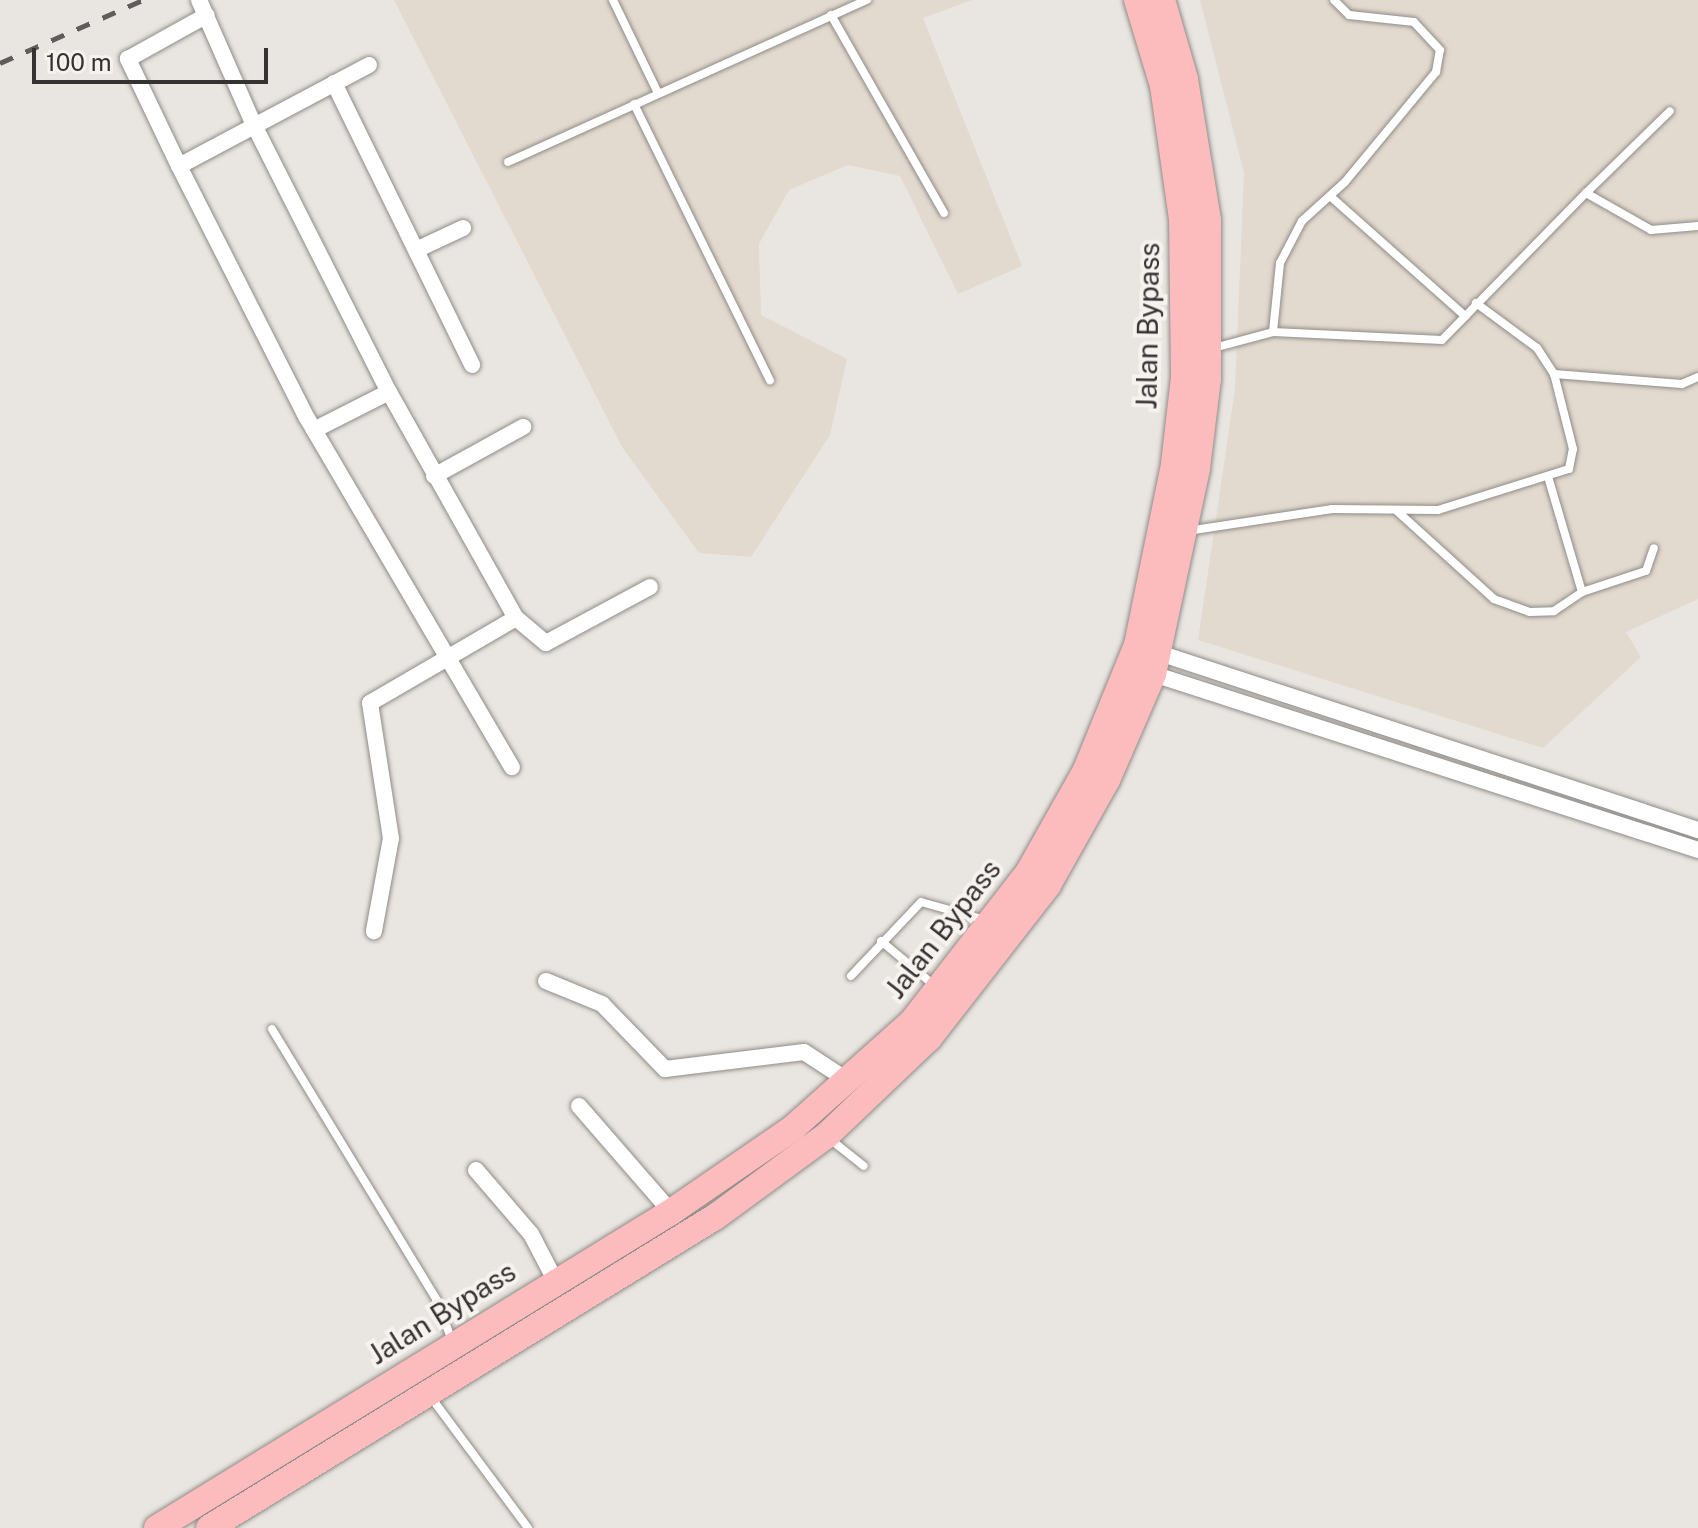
<!DOCTYPE html>
<style>
body{margin:0}
#map{position:relative;width:1698px;height:1528px;overflow:hidden;background:#e9e5e0;font-family:"Public Sans",sans-serif}
div>[style]{position:absolute}
[style*='--x']{left:calc(var(--x)*1px);top:calc(var(--y)*1px);width:calc(var(--w)*1px);rotate:calc(var(--a)*1deg)}
.built>*{inset:0;background:#e3dacf}
.roads{filter:drop-shadow(0 0 2px #8f8c87) drop-shadow(0 0 2px #8f8c87)}
.service>*{height:8px;margin:-4px;padding:0 4px;transform-origin:4px;border-radius:4px;background:#fff}
.minor>*{height:16px;margin:-8px;padding:0 8px;transform-origin:8px;border-radius:8px;background:#fff}
.trunk>*{height:26px;margin:-13px;padding:0 13px;transform-origin:13px;border-radius:13px;background:#fcbcbe}
.rail>*{height:5px;margin-top:-2.5px;transform-origin:0;background:repeating-linear-gradient(90deg,#5f5c5a 0 14px,transparent 0 28px)}
span{translate:-50% -50%;white-space:nowrap;text-align:center;line-height:1.15;-webkit-text-stroke:8px #f6f2ee;paint-order:stroke}
.street-label{font-size:28px;color:#353331}
.scale{position:absolute;left:32px;top:48px;width:236px;height:36px;box-sizing:border-box;border:4px solid #353331;border-top:0;padding-left:10px;font-size:24px;line-height:28px;white-space:nowrap;color:#353331;-webkit-text-stroke:6px #f6f2ee;paint-order:stroke}
</style>
<div id="map">
<div class="built">
<div style="clip-path:polygon(394px 0,972px 0,923px 18px,1022px 266px,958px 294px,900px 176px,848px 165px,789px 190px,759px 244px,761px 315px,847px 359px,830px 435px,751px 557px,699px 553px,622px 447px)"></div>
<div style="clip-path:polygon(1200px 0,1698px 0,1698px 599px,1626px 632px,1641px 657px,1543px 748px,1198px 640px,1235px 389px,1244px 173px)"></div>
</div>
<div class="roads">
<div class="service">
<div style="--x:613;--y:0;--w:103;--a:64.2"></div>
<div style="--x:831;--y:15;--w:228;--a:60.3"></div>
<div style="--x:634;--y:104;--w:308;--a:63.8"></div>
<div style="--x:508;--y:162;--w:394;--a:-24.3"></div>
<div style="--x:1586;--y:193;--w:117;--a:-44.3"></div>
<div style="--x:1330;--y:196;--w:181;--a:41.6"></div>
<div style="--x:1273;--y:332;--w:69;--a:-84.2"></div>
<div style="--x:1280;--y:263;--w:47;--a:-62.4"></div>
<div style="--x:1302;--y:221;--w:58;--a:-42.2"></div>
<div style="--x:1345;--y:182;--w:143;--a:-50.4"></div>
<div style="--x:1436;--y:72;--w:22;--a:-80"></div>
<div style="--x:1440;--y:50;--w:38;--a:-133"></div>
<div style="--x:1414;--y:22;--w:65;--a:-173.9"></div>
<div style="--x:1349;--y:15;--w:21;--a:-135"></div>
<div style="--x:1210;--y:349;--w:65;--a:-15.1"></div>
<div style="--x:1273;--y:332;--w:169;--a:2.7"></div>
<div style="--x:1442;--y:340;--w:206;--a:-45.6"></div>
<div style="--x:1586;--y:193;--w:75;--a:29.6"></div>
<div style="--x:1651;--y:230;--w:47;--a:-4.9"></div>
<div style="--x:1554;--y:374;--w:128;--a:4.5"></div>
<div style="--x:1682;--y:384;--w:17;--a:-24"></div>
<div style="--x:1549;--y:480;--w:117;--a:73.6"></div>
<div style="--x:1582;--y:592;--w:67;--a:-18.2"></div>
<div style="--x:1646;--y:571;--w:24;--a:-71"></div>
<div style="--x:1397;--y:511;--w:131;--a:42.2"></div>
<div style="--x:1494;--y:599;--w:38;--a:20"></div>
<div style="--x:1530;--y:612;--w:24;--a:-2"></div>
<div style="--x:1554;--y:611;--w:34;--a:-34"></div>
<div style="--x:1187;--y:531;--w:147;--a:-8.6"></div>
<div style="--x:1332;--y:509;--w:106;--a:0.5"></div>
<div style="--x:1438;--y:510;--w:137;--a:-17.4"></div>
<div style="--x:1569;--y:469;--w:20;--a:-79"></div>
<div style="--x:1573;--y:449;--w:77;--a:-104.2"></div>
<div style="--x:1554;--y:374;--w:31;--a:-123"></div>
<div style="--x:1537;--y:348;--w:76;--a:-143.6"></div>
<div style="--x:881;--y:941;--w:70;--a:39.8"></div>
<div style="--x:851;--y:976;--w:102;--a:-46.6"></div>
<div style="--x:921;--y:902;--w:66;--a:15.7"></div>
<div style="--x:272;--y:1029;--w:316;--a:58.7"></div>
<div style="--x:436;--y:1299;--w:47;--a:68.9"></div>
<div style="--x:830;--y:1139;--w:43;--a:38.5"></div>
<div style="--x:430;--y:1396;--w:164;--a:53.4"></div>
</div>
<div class="minor">
<div style="--x:199;--y:0;--w:137;--a:66.3"></div>
<div style="--x:254;--y:125;--w:299;--a:63.2"></div>
<div style="--x:389;--y:392;--w:259;--a:60.7"></div>
<div style="--x:516;--y:618;--w:169;--a:149.8"></div>
<div style="--x:370;--y:703;--w:137;--a:81.2"></div>
<div style="--x:391;--y:838;--w:95;--a:100.4"></div>
<div style="--x:369;--y:65;--w:215;--a:152"></div>
<div style="--x:179;--y:166;--w:283;--a:63.1"></div>
<div style="--x:307;--y:418;--w:405;--a:59.6"></div>
<div style="--x:334;--y:83;--w:314;--a:63.9"></div>
<div style="--x:179;--y:166;--w:119;--a:-115.5"></div>
<div style="--x:128;--y:59;--w:90;--a:-29.1"></div>
<div style="--x:416;--y:250;--w:52;--a:-25.1"></div>
<div style="--x:314;--y:430;--w:84;--a:-26.9"></div>
<div style="--x:434;--y:476;--w:102;--a:-28.8"></div>
<div style="--x:516;--y:618;--w:39;--a:40"></div>
<div style="--x:546;--y:643;--w:118;--a:-28.3"></div>
<div style="--x:1150;--y:650;--w:577;--a:18.18"></div>
<div style="--x:1147;--y:672;--w:579;--a:17.9"></div>
<div style="--x:546;--y:981;--w:61;--a:22.3"></div>
<div style="--x:602;--y:1004;--w:91;--a:45.9"></div>
<div style="--x:665;--y:1069;--w:140;--a:-7"></div>
<div style="--x:804;--y:1052;--w:51;--a:33.1"></div>
<div style="--x:579;--y:1106;--w:140;--a:49"></div>
<div style="--x:476;--y:1170;--w:84;--a:49.3"></div>
<div style="--x:531;--y:1234;--w:52;--a:62.4"></div>
</div>
<div class="trunk">
<div style="--x:157;--y:1528;--w:603;--a:-31.58"></div>
<div style="--x:671;--y:1212;--w:148;--a:-34.5"></div>
<div style="--x:793;--y:1128;--w:159;--a:-41.7"></div>
<div style="--x:912;--y:1022;--w:189;--a:-52.1"></div>
<div style="--x:1028;--y:873;--w:118;--a:-60.6"></div>
<div style="--x:1086;--y:770;--w:135;--a:-67.8"></div>
<div style="--x:1137;--y:645;--w:185;--a:-78.4"></div>
<div style="--x:1174;--y:464;--w:88;--a:-83.4"></div>
<div style="--x:1184;--y:377;--w:158;--a:-90.7"></div>
<div style="--x:1182;--y:219;--w:134;--a:-98.1"></div>
<div style="--x:1163;--y:86;--w:90;--a:-106.8"></div>
<div style="--x:209;--y:1528;--w:594;--a:-31.58"></div>
<div style="--x:715;--y:1217;--w:139;--a:-36.2"></div>
<div style="--x:827;--y:1135;--w:141;--a:-43.6"></div>
<div style="--x:929;--y:1038;--w:194;--a:-52.1"></div>
<div style="--x:1048;--y:885;--w:120;--a:-60.7"></div>
<div style="--x:1107;--y:780;--w:116;--a:-66.5"></div>
<div style="--x:1153;--y:674;--w:211;--a:-77.9"></div>
<div style="--x:1197;--y:468;--w:90;--a:-83"></div>
<div style="--x:1208;--y:379;--w:159;--a:-90"></div>
<div style="--x:1208;--y:220;--w:143;--a:-99.3"></div>
<div style="--x:1185;--y:79;--w:82;--a:-106.2"></div>
</div>
</div>
<div class="rail">
<div style="--x:0;--y:63;--w:156;--a:-23.8"></div>
</div>
<div class="street-label">
<span style="left:1148px;top:326px;rotate:-89deg">Jalan Bypass</span>
<span style="left:943px;top:929px;rotate:-52deg">Jalan Bypass</span>
<span style="left:442px;top:1313px;rotate:-32deg">Jalan Bypass</span>
</div>
<div class="scale">100 m</div>
</div>
